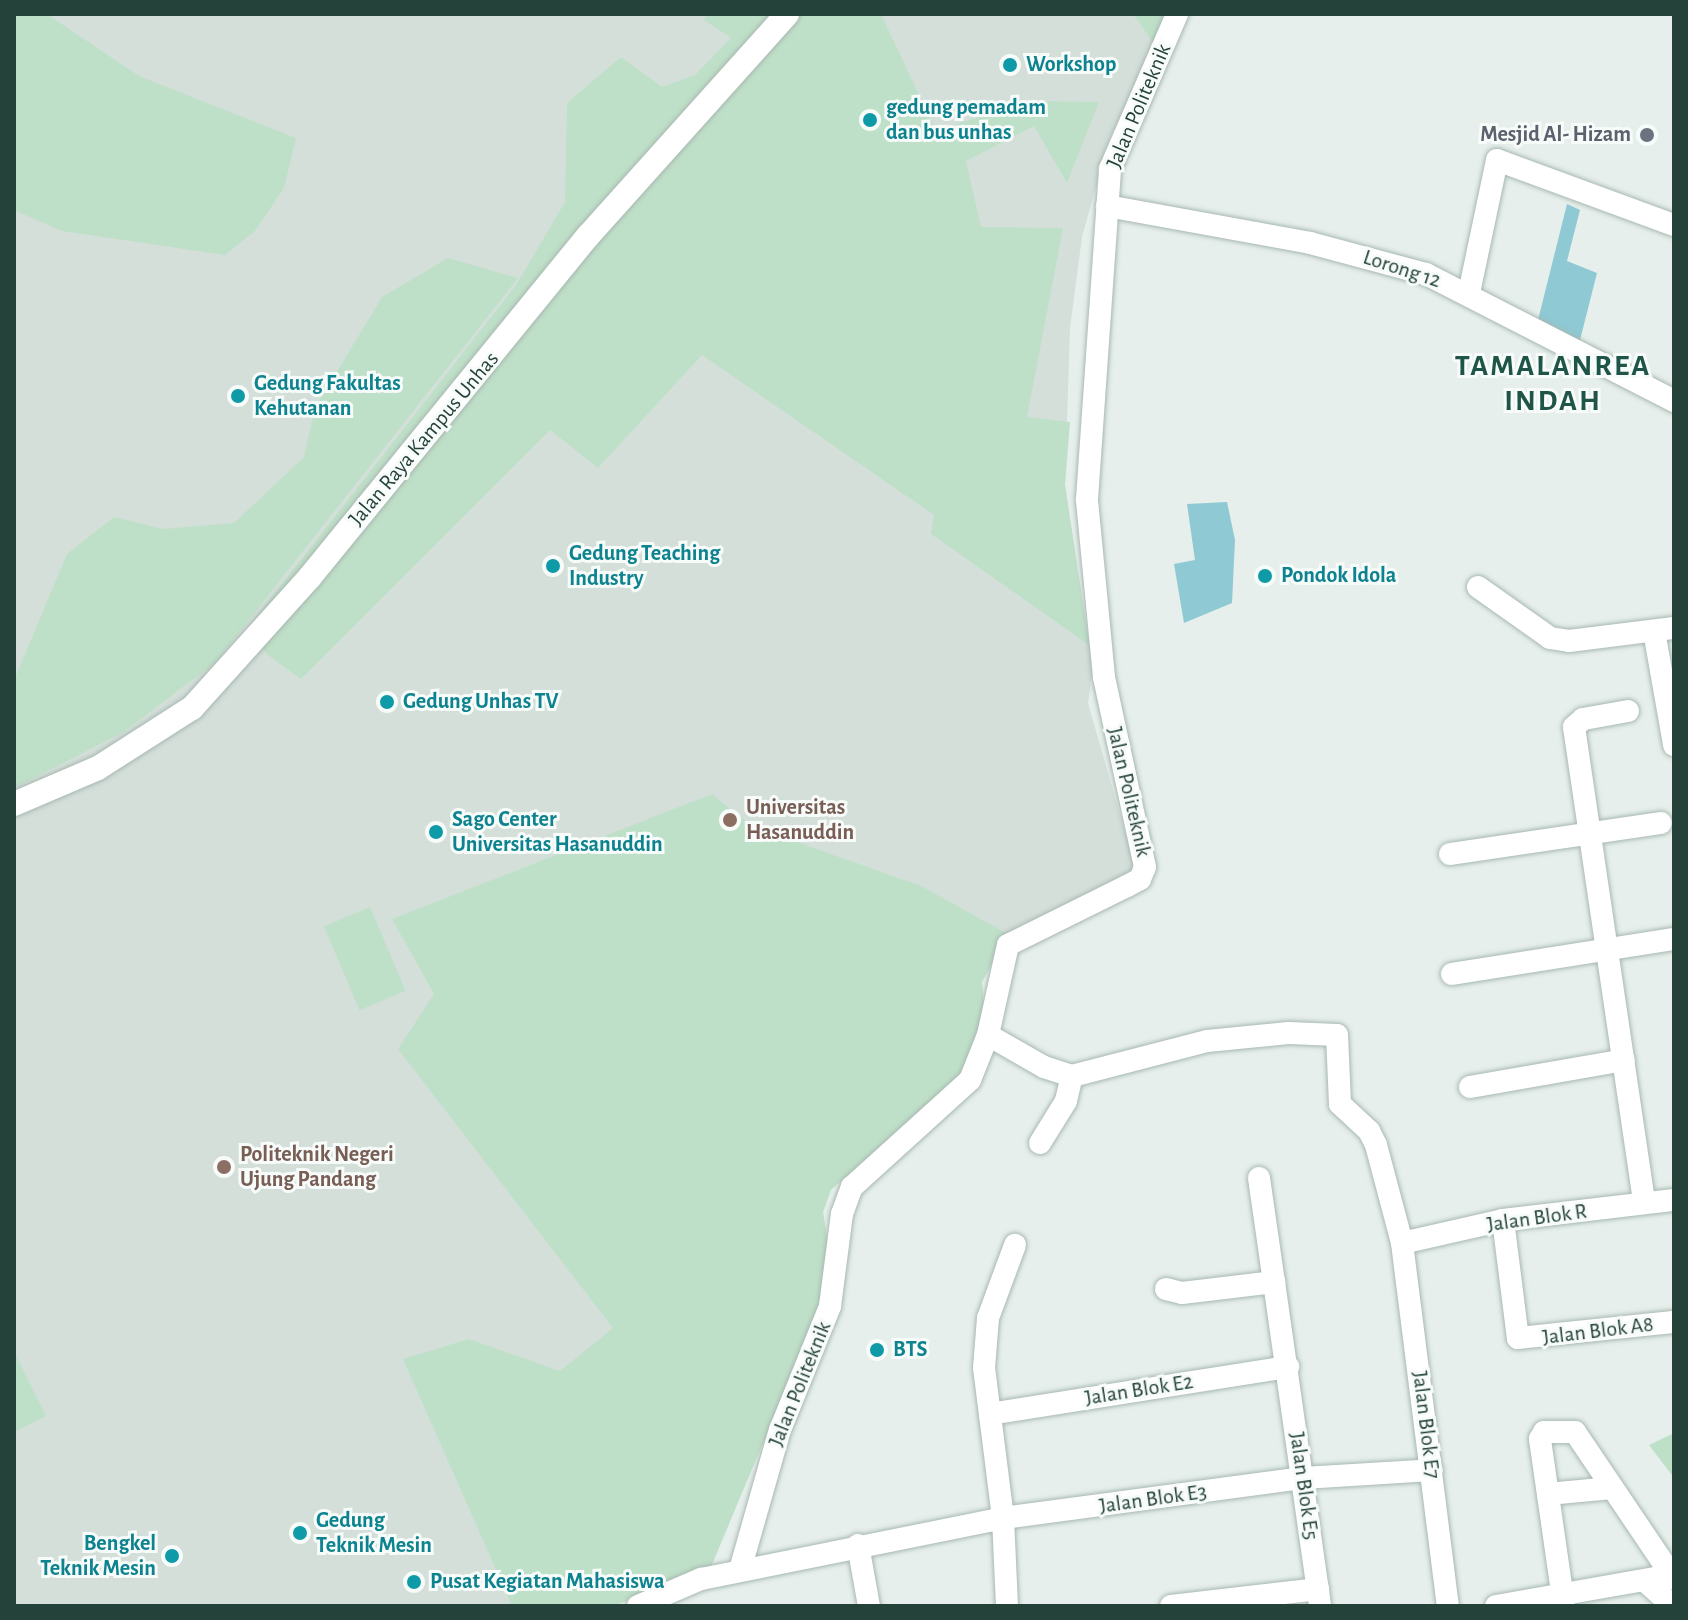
<!DOCTYPE html>
<style>
body{margin:0}
#map{position:relative;width:1688px;height:1620px;overflow:hidden;background:#e6efeb;font-family:"Alegreya Sans",sans-serif}
div>[style]{position:absolute}
[style*='--x']{left:calc(var(--x)*1px);top:calc(var(--y)*1px);width:calc(var(--w)*1px);rotate:calc(var(--a)*1deg)}
.built>*{inset:0;background:#d4dfda}
.green>*{inset:0;background:#bfe0c8;transform-origin:0 0}
.water>*{inset:0;background:#8ec9d4}
.roads{filter:drop-shadow(0 0 2px #a8b8b2) drop-shadow(0 0 2px #a8b8b2)}
.street>*{height:22px;margin:-11px;padding:0 11px;transform-origin:11px;border-radius:11px;background:#fff}
.secondary>*{height:24px;margin:-12px;padding:0 12px;transform-origin:12px;border-radius:12px;background:#fff}
.dots>*{width:22px;height:22px;translate:-50% -50%;box-sizing:border-box;border:4px solid #f7fbf9;border-radius:50%}
span{translate:-50% -50%;white-space:nowrap;text-align:center;line-height:1.15;-webkit-text-stroke:6px #f7fbf9;paint-order:stroke}
.culture-label{font-size:22px;color:#0d838f;font-weight:700}
.left{translate:0 -50%;text-align:left}
.right{translate:-100% -50%;text-align:right}
.street-label{font-size:22px;color:#24423a}
.worship-label{font-size:22px;color:#5b616d;font-weight:700}
.education-label{font-size:22px;color:#785e54;font-weight:700}
.district-label{font-size:30px;color:#1f5548;font-weight:700;letter-spacing:2px}
.frame{position:absolute;inset:0;border:16px solid #24423a;pointer-events:none}
</style>
<div id="map">
<div class="built">
<div style="clip-path:polygon(14px 14px,1172px 14px,1110px 137px,1082px 237px,1070px 328px,1065px 485px,1093px 668px,1088px 703px,1135px 867px,1132px 875px,1008px 934px,982px 982px,984px 1009px,964px 1071px,831px 1189px,823px 1212px,830px 1256px,614px 1606px,14px 1606px)"></div>
</div>
<div class="green">
<div style="clip-path:polygon(14px 14px,47px 14px,139px 76px,296px 138px,284px 188px,255px 231px,225px 255px,62px 231px,14px 210px)"></div>
<div style="clip-path:polygon(708px 14px,881px 14px,936px 131px,1029px 101px,1099px 102px,1067px 183px,1034px 126px,966px 161px,981px 227px,1063px 228px,1027px 417px,1070px 422px,1065px 485px,1089px 645px,931px 534px,934px 515px,702px 355px,598px 468px,550px 430px,301px 679px,268px 655px,246px 630px,516px 285px,565px 202px,567px 103px,621px 57px,662px 87px,695px 75px,731px 38px,704px 20px)"></div>
<div style="clip-path:polygon(1133px 14px,1168px 14px,1155px 45px)"></div>
<div style="clip-path:polygon(448px 258px,518px 278px,215px 663px,122px 733px,14px 788px,14px 680px,67px 554px,114px 517px,163px 529px,234px 523px,304px 457px,315px 408px,382px 297px)"></div>
<div style="clip-path:polygon(712px 794px,752px 826px,921px 886px,1008px 934px,982px 982px,984px 1009px,964px 1071px,831px 1190px,823px 1212px,830px 1256px,827px 1290px,711px 1567px,614px 1606px,512px 1606px,403px 1359px,469px 1339px,560px 1371px,613px 1328px,398px 1049px,434px 994px,392px 919px)"></div>
<div style="left:370px;top:907px;width:91px;height:50px;rotate:67deg"></div>
<div style="clip-path:polygon(16px 1355px,46px 1416px,14px 1432px,14px 1356px)"></div>
<div style="clip-path:polygon(1674px 1433px,1674px 1478px,1649px 1445px)"></div>
</div>
<div class="water">
<div style="clip-path:polygon(1567px 204px,1580px 210px,1567px 261px,1597px 273px,1579px 344px,1537px 324px)"></div>
<div style="clip-path:polygon(1227px 502px,1235px 540px,1232px 603px,1184px 623px,1174px 564px,1195px 560px,1187px 504px)"></div>
</div>
<div class="roads">
<div class="street">
<div style="--x:1107;--y:206;--w:206;--a:10.3"></div>
<div style="--x:1310;--y:243;--w:120;--a:15"></div>
<div style="--x:1426;--y:274;--w:279;--a:27.1"></div>
<div style="--x:1469;--y:293;--w:136;--a:-78.1"></div>
<div style="--x:1497;--y:160;--w:189;--a:20.2"></div>
<div style="--x:1478;--y:587;--w:88;--a:35.3"></div>
<div style="--x:1550;--y:638;--w:19;--a:9"></div>
<div style="--x:1569;--y:641;--w:106;--a:-7.1"></div>
<div style="--x:1654;--y:631;--w:116;--a:80"></div>
<div style="--x:1628;--y:711;--w:46;--a:169.9"></div>
<div style="--x:1583;--y:719;--w:12;--a:138"></div>
<div style="--x:1574;--y:727;--w:481;--a:81.6"></div>
<div style="--x:1450;--y:854;--w:213;--a:-8.4"></div>
<div style="--x:1452;--y:974;--w:225;--a:-9"></div>
<div style="--x:988;--y:1035;--w:64;--a:29.7"></div>
<div style="--x:1044;--y:1067;--w:29;--a:18"></div>
<div style="--x:1072;--y:1076;--w:139;--a:-14.5"></div>
<div style="--x:1207;--y:1041;--w:82;--a:-5.6"></div>
<div style="--x:1289;--y:1033;--w:48;--a:2.4"></div>
<div style="--x:1337;--y:1035;--w:69;--a:87.5"></div>
<div style="--x:1340;--y:1104;--w:40;--a:43"></div>
<div style="--x:1369;--y:1131;--w:16;--a:63"></div>
<div style="--x:1376;--y:1145;--w:101;--a:75.1"></div>
<div style="--x:1402;--y:1243;--w:366;--a:82.8"></div>
<div style="--x:1470;--y:1087;--w:156;--a:-9.9"></div>
<div style="--x:1040;--y:1143;--w:49;--a:-58.2"></div>
<div style="--x:1066;--y:1101;--w:26;--a:-77"></div>
<div style="--x:1259;--y:1178;--w:105;--a:81.8"></div>
<div style="--x:1503;--y:1220;--w:119;--a:82.8"></div>
<div style="--x:1518;--y:1338;--w:157;--a:-5.9"></div>
<div style="--x:1402;--y:1243;--w:104;--a:-12.8"></div>
<div style="--x:1503;--y:1220;--w:172;--a:-6.7"></div>
<div style="--x:1166;--y:1289;--w:16;--a:14"></div>
<div style="--x:1182;--y:1293;--w:93;--a:-6.8"></div>
<div style="--x:1274;--y:1282;--w:327;--a:81.9"></div>
<div style="--x:990;--y:1414;--w:302;--a:-9"></div>
<div style="--x:1548;--y:1494;--w:64;--a:-5.4"></div>
<div style="--x:858;--y:1545;--w:62;--a:79.8"></div>
<div style="--x:740;--y:1570;--w:146;--a:-74.1"></div>
<div style="--x:780;--y:1430;--w:134;--a:-68"></div>
<div style="--x:830;--y:1306;--w:93;--a:-82.6"></div>
<div style="--x:842;--y:1214;--w:29;--a:-70"></div>
<div style="--x:852;--y:1187;--w:159;--a:-42.2"></div>
<div style="--x:970;--y:1080;--w:48;--a:-68.2"></div>
<div style="--x:988;--y:1035;--w:92;--a:-77.5"></div>
<div style="--x:1008;--y:945;--w:133;--a:-26.4"></div>
<div style="--x:1127;--y:886;--w:15;--a:-28"></div>
<div style="--x:1140;--y:879;--w:13;--a:-67"></div>
<div style="--x:1145;--y:867;--w:194;--a:-102.2"></div>
<div style="--x:1104;--y:677;--w:179;--a:-95.5"></div>
<div style="--x:1087;--y:499;--w:331;--a:-86"></div>
<div style="--x:1110;--y:169;--w:169;--a:-66.6"></div>
<div style="--x:1645;--y:1581;--w:38;--a:42"></div>
<div style="--x:638;--y:1606;--w:69;--a:-23.2"></div>
<div style="--x:701;--y:1579;--w:308;--a:-11.4"></div>
<div style="--x:1003;--y:1518;--w:303;--a:-7.6"></div>
<div style="--x:1303;--y:1478;--w:129;--a:-3.5"></div>
<div style="--x:1007;--y:1606;--w:88;--a:-92.6"></div>
<div style="--x:1003;--y:1518;--w:151;--a:-97.2"></div>
<div style="--x:984;--y:1368;--w:50;--a:-85.4"></div>
<div style="--x:988;--y:1318;--w:78;--a:-69.7"></div>
<div style="--x:1171;--y:1606;--w:148;--a:-6.6"></div>
<div style="--x:1496;--y:1606;--w:178;--a:-10"></div>
<div style="--x:1564;--y:1606;--w:169;--a:-98.2"></div>
<div style="--x:1540;--y:1439;--w:8;--a:-60"></div>
<div style="--x:1544;--y:1432;--w:31;--a:0"></div>
<div style="--x:1575;--y:1432;--w:177;--a:56"></div>
</div>
<div class="secondary">
<div style="--x:14;--y:804;--w:91;--a:-23.2"></div>
<div style="--x:98;--y:768;--w:112;--a:-32.6"></div>
<div style="--x:192;--y:708;--w:175;--a:-48"></div>
<div style="--x:309;--y:578;--w:441;--a:-50.8"></div>
<div style="--x:588;--y:236;--w:298;--a:-48.1"></div>
</div>
</div>
<div class="dots">
<div style="left:1010px;top:65px;background:#0f9aa8"></div>
<div style="left:870px;top:120px;background:#0f9aa8"></div>
<div style="left:1647px;top:135px;background:#6b7280"></div>
<div style="left:238px;top:396px;background:#0f9aa8"></div>
<div style="left:553px;top:566px;background:#0f9aa8"></div>
<div style="left:1265px;top:576px;background:#0f9aa8"></div>
<div style="left:387px;top:702px;background:#0f9aa8"></div>
<div style="left:730px;top:820px;background:#8d6e63"></div>
<div style="left:436px;top:832px;background:#0f9aa8"></div>
<div style="left:224px;top:1167px;background:#8d6e63"></div>
<div style="left:877px;top:1350px;background:#0f9aa8"></div>
<div style="left:300px;top:1533px;background:#0f9aa8"></div>
<div style="left:172px;top:1556px;background:#0f9aa8"></div>
<div style="left:414px;top:1582px;background:#0f9aa8"></div>
</div>
<div class="culture-label">
<span class="left" style="left:1026px;top:65px">Workshop</span>
<span class="left" style="left:886px;top:120px">gedung pemadam<br>dan bus unhas</span>
<span class="left" style="left:254px;top:396px">Gedung Fakultas<br>Kehutanan</span>
<span class="left" style="left:569px;top:566px">Gedung Teaching<br>Industry</span>
<span class="left" style="left:1281px;top:576px">Pondok Idola</span>
<span class="left" style="left:403px;top:702px">Gedung Unhas TV</span>
<span class="left" style="left:452px;top:832px">Sago Center<br>Universitas Hasanuddin</span>
<span class="left" style="left:893px;top:1350px">BTS</span>
<span class="left" style="left:316px;top:1533px">Gedung<br>Teknik Mesin</span>
<span class="right" style="left:156px;top:1556px">Bengkel<br>Teknik Mesin</span>
<span class="left" style="left:430px;top:1582px">Pusat Kegiatan Mahasiswa</span>
</div>
<div class="street-label">
<span style="left:1139px;top:106px;rotate:-67deg">Jalan Politeknik</span>
<span style="left:1402px;top:269px;rotate:18deg">Lorong 12</span>
<span style="left:424px;top:439px;rotate:-50deg">Jalan Raya Kampus Unhas</span>
<span style="left:1129px;top:792px;rotate:77deg">Jalan Politeknik</span>
<span style="left:1537px;top:1218px;rotate:-8deg">Jalan Blok R</span>
<span style="left:1598px;top:1331px;rotate:-7deg">Jalan Blok A8</span>
<span style="left:800px;top:1384px;rotate:-68deg">Jalan Politeknik</span>
<span style="left:1139px;top:1390px;rotate:-9deg">Jalan Blok E2</span>
<span style="left:1426px;top:1425px;rotate:83deg">Jalan Blok E7</span>
<span style="left:1304px;top:1486px;rotate:82deg">Jalan Blok E5</span>
<span style="left:1153px;top:1499px;rotate:-8deg">Jalan Blok E3</span>
</div>
<div class="worship-label">
<span class="right" style="left:1631px;top:135px">Mesjid Al- Hizam</span>
</div>
<div class="education-label">
<span class="left" style="left:746px;top:820px">Universitas<br>Hasanuddin</span>
<span class="left" style="left:240px;top:1167px">Politeknik Negeri<br>Ujung Pandang</span>
</div>
<div class="district-label">
<span style="left:1553px;top:383px">TAMALANREA<br>INDAH</span>
</div>
<div class="frame"></div>
</div>
